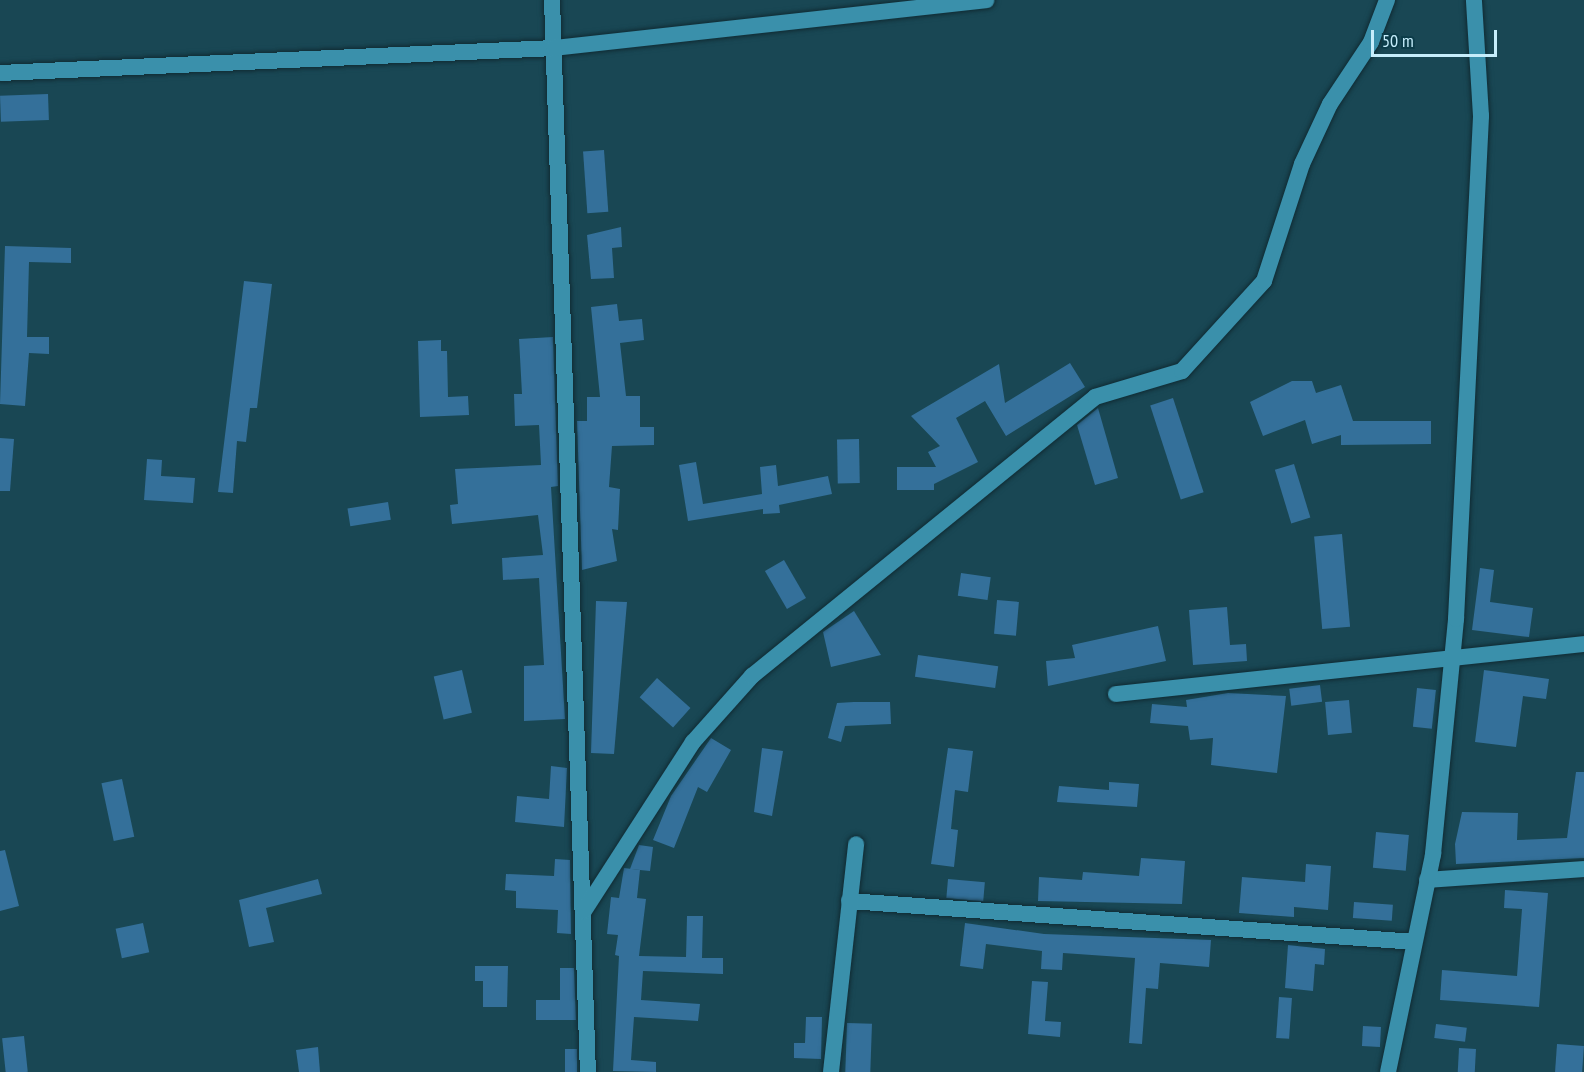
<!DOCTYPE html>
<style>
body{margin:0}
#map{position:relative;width:1584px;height:1072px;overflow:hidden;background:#194754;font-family:"PT Sans Narrow",sans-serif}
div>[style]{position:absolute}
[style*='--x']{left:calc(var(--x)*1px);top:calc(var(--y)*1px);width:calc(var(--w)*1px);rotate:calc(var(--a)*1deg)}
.building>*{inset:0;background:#34709a;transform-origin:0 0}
.roads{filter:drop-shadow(0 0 2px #102b33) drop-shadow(0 0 2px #102b33)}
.street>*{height:16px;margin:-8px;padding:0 8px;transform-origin:8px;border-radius:8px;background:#3a90ab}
span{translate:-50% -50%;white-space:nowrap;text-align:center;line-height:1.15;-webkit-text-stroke:5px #0c3c49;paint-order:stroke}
.scale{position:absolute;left:1371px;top:30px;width:126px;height:27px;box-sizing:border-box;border:3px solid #c6edfb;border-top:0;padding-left:8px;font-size:18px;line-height:21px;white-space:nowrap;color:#c6edfb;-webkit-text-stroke:4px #0c3c49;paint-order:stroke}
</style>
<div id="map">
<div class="building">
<div style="left:48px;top:94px;width:26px;height:48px;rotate:88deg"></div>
<div style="left:604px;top:150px;width:62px;height:21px;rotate:86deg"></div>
<div style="clip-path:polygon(621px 227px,622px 247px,612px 248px,614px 278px,591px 279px,587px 235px)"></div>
<div style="clip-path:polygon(5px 246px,71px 248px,71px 263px,29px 262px,27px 337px,49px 337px,49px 354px,29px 353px,25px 406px,0 404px)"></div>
<div style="clip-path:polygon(244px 281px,272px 284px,257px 408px,250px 408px,246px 442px,237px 441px,233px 493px,218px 492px)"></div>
<div style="clip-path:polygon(617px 304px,619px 321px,642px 319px,644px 340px,620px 343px,626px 396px,640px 396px,640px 427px,654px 427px,654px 445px,612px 446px,609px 487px,620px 489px,618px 530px,612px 529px,617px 561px,582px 570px,577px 421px,587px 421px,587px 397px,600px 397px,591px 307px)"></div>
<div style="clip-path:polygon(553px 337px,558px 486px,551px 487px,565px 719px,524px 721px,524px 666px,544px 665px,539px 578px,503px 580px,502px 558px,543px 555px,538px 515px,452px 524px,450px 505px,458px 504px,455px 469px,541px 465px,539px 425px,515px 426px,514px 394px,522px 394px,519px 339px)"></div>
<div style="clip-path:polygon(441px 340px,441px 351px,447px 351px,448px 397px,468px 396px,469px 415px,420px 417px,418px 341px)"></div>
<div style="clip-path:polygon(1070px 363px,1085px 387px,1006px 436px,985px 401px,956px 418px,978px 462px,934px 484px,934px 490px,897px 490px,897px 467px,936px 467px,928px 452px,940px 446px,911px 416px,999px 364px,1005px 403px)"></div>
<div style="clip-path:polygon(1292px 381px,1312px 381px,1316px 393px,1341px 385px,1353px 421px,1431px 421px,1431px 444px,1341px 445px,1341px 435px,1312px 444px,1305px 420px,1263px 436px,1250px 402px)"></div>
<div style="left:1173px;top:398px;width:99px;height:24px;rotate:72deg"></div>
<div style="clip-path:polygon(1098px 408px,1118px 478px,1095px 485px,1077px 425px)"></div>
<div style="clip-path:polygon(0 438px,14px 439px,10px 491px,0 491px)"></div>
<div style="left:859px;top:439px;width:44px;height:22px;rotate:89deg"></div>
<div style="clip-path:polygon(147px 459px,162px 460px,161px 476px,195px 478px,193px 503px,144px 500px)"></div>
<div style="clip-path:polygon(696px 462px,703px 504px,762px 494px,760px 467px,776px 465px,778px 486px,828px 476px,832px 494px,779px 505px,780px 513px,763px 514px,763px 509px,688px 521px,679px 465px)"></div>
<div style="left:1294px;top:464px;width:56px;height:20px;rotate:73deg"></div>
<div style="left:388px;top:502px;width:18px;height:41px;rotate:81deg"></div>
<div style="left:1342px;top:534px;width:93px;height:28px;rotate:85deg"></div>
<div style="left:784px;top:560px;width:44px;height:22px;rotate:60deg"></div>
<div style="clip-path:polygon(1480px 568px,1494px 570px,1490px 602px,1533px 608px,1529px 637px,1472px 630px)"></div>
<div style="left:961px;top:573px;width:30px;height:23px;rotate:8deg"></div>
<div style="left:997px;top:600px;width:22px;height:34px;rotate:5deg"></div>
<div style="clip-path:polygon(596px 601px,627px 602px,614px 754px,591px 753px)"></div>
<div style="clip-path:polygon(1227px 607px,1230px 645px,1246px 644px,1247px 661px,1193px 665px,1189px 610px)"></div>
<div style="clip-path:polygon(854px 611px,881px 655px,831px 667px,823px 632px)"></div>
<div style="clip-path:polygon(1158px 626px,1166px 661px,1048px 686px,1046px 661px,1075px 658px,1072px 645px)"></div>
<div style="left:918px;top:655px;width:81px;height:22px;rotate:8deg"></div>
<div style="left:462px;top:670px;width:44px;height:29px;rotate:77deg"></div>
<div style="clip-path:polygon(1484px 670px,1549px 679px,1546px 699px,1523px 696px,1516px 747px,1475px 742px)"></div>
<div style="left:657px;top:678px;width:45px;height:26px;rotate:42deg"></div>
<div style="left:1320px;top:685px;width:17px;height:31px;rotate:83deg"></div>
<div style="left:1417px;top:688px;width:19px;height:39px;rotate:6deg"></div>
<div style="clip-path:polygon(1228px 693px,1286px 696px,1277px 773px,1211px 765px,1213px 738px,1190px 740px,1188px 726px,1150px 723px,1152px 704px,1187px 707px,1186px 700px)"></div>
<div style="left:1349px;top:700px;width:33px;height:24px;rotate:85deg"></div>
<div style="clip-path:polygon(854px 702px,890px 702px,891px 724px,845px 726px,841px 742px,828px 738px,837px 703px)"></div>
<div style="clip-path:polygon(711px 738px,731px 750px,707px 792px,698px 787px,674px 848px,653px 840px,671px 796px)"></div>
<div style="clip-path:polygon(762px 748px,783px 751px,772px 816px,754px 812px)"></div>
<div style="clip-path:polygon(948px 748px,973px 751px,968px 792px,955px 790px,951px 829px,958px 830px,954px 867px,931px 864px)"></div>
<div style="clip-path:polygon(551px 766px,567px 768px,564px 827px,515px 822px,517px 796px,549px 799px)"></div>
<div style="clip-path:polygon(1576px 772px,1584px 772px,1584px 858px,1456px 864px,1455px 844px,1462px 812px,1518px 813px,1517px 840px,1567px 838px)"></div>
<div style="left:122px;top:779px;width:59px;height:21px;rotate:78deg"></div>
<div style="clip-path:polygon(1109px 782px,1139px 784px,1137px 807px,1057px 802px,1059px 786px,1109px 790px)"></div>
<div style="left:1376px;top:832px;width:33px;height:36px;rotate:5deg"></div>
<div style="clip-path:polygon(639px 845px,653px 847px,650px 871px,630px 869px)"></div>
<div style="clip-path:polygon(5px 850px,19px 906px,0 911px,0 851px)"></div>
<div style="clip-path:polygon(1141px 858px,1185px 861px,1182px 904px,1038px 901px,1039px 877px,1082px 880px,1083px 872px,1139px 876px)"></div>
<div style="clip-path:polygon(555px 859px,570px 860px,571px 934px,557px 933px,558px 910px,516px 908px,516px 891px,505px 890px,506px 874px,554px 876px)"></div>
<div style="clip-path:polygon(1306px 864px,1331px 866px,1328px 910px,1294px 907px,1294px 917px,1239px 913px,1242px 877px,1305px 882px)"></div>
<div style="clip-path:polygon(624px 868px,640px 870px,637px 898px,646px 899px,639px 956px,686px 957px,687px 916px,703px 916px,702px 958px,723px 958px,723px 974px,643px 971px,641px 1000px,700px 1004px,698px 1021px,634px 1017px,631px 1060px,656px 1062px,656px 1072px,613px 1071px,619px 956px,615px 955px,618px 935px,607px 934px,611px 897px,619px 898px)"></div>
<div style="clip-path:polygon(318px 879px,322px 894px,266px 908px,274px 942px,249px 947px,239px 900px)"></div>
<div style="left:948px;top:879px;width:37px;height:19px;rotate:5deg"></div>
<div style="clip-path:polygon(1505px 890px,1548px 893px,1539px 1007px,1440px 1000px,1442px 970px,1517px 976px,1522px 909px,1504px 908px)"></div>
<div style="left:1354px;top:902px;width:39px;height:16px;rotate:4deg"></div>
<div style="left:143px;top:923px;width:30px;height:28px;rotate:78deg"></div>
<div style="clip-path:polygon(965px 923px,1044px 934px,1211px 940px,1209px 967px,1160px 963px,1158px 989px,1146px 988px,1142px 1044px,1129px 1043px,1135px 958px,1063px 953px,1062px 970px,1041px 969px,1042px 951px,986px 944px,983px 969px,960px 966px)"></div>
<div style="clip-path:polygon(1288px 945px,1325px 949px,1324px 965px,1315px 964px,1313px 991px,1285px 988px)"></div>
<div style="clip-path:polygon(475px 966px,508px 966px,507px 1007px,483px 1007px,483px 981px,475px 981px)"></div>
<div style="clip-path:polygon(560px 968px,574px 968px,576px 1020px,536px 1020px,536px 1000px,560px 1000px)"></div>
<div style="clip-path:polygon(1032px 981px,1048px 982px,1045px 1021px,1061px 1022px,1060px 1037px,1028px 1034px)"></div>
<div style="left:1279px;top:997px;width:13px;height:41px;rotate:4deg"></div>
<div style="clip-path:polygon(806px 1017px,822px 1017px,821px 1059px,794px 1058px,794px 1043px,805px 1043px)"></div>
<div style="left:847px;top:1023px;width:25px;height:49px;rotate:2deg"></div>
<div style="left:1436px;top:1024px;width:31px;height:14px;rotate:7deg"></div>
<div style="left:1363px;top:1026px;width:18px;height:20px;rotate:3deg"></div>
<div style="left:24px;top:1036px;width:36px;height:22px;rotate:84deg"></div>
<div style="left:1557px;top:1044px;width:27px;height:28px;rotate:4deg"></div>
<div style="clip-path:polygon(318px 1047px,320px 1072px,299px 1072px,296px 1050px)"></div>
<div style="left:1459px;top:1048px;width:17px;height:24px;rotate:3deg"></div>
<div style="left:565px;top:1049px;width:12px;height:23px"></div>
</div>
<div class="roads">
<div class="street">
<div style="--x:552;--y:0;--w:1073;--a:88.08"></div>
<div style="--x:0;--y:73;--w:555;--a:-2.58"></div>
<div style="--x:554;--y:48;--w:435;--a:-6.3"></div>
<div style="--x:1116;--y:694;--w:471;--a:-6.1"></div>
<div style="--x:1427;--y:880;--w:157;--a:-4"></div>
<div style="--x:849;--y:901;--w:567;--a:4.14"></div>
<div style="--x:584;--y:911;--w:201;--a:-57.2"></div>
<div style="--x:693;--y:742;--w:89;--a:-48.2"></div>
<div style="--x:752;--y:676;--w:442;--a:-39.1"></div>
<div style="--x:1095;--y:397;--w:91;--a:-16.6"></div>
<div style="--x:1182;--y:371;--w:122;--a:-47.7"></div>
<div style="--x:1264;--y:281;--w:123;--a:-72"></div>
<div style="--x:1302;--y:164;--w:66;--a:-65"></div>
<div style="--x:1330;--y:104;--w:74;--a:-56.5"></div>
<div style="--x:1371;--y:42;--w:45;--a:-69.1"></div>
<div style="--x:831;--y:1072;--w:229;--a:-83.7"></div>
<div style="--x:1388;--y:1072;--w:223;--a:-78.3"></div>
<div style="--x:1433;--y:854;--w:236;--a:-84.4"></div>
<div style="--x:1456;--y:619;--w:504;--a:-87.15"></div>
<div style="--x:1481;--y:116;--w:116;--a:-93.5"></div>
</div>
</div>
<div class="scale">50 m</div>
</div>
